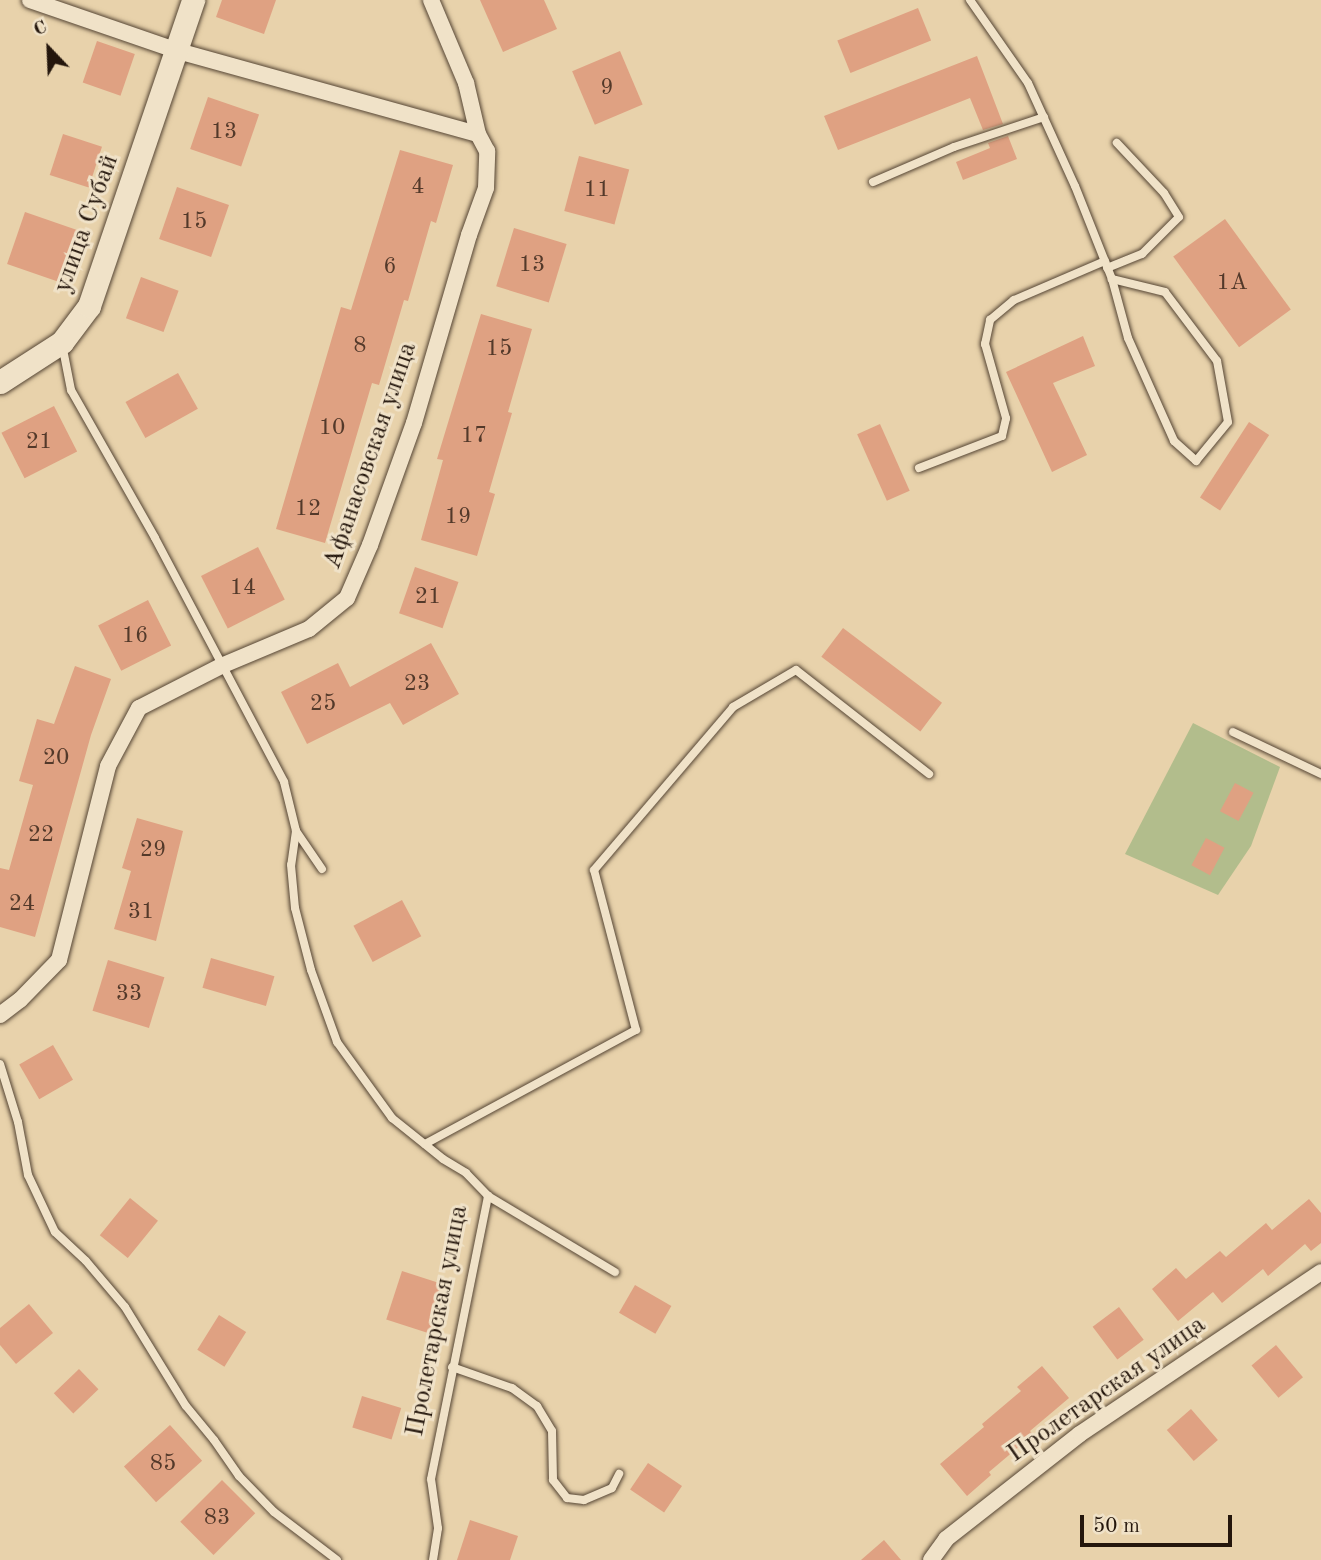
<!DOCTYPE html>
<meta charset="utf-8">
<style>
body{margin:0}
#map{position:relative;width:1321px;height:1560px;overflow:hidden;background:#e8d2ab;font-family:"Old Standard TT",serif}
div>[style]{position:absolute}
[style*='--x']{left:calc(var(--x)*1px);top:calc(var(--y)*1px);width:calc(var(--w)*1px);rotate:calc(var(--a)*1deg)}
.green>*{inset:0;background:#b2bd8c}
.building>*{inset:0;background:#dfa182;transform-origin:0 0}
.roads{filter:drop-shadow(0 0 2px #554534) drop-shadow(0 0 2px #554534)}
.lane>*{height:8px;margin:-4px;padding:0 4px;transform-origin:4px;border-radius:4px;background:#f0e2c8}
.street>*{height:16px;margin:-8px;padding:0 8px;transform-origin:8px;border-radius:8px;background:#f0e2c8}
.secondary>*{height:23px;margin:-11.5px;padding:0 11.5px;transform-origin:11.5px;border-radius:11.5px;background:#f0e2c8}
span{translate:-50% -50%;white-space:nowrap;text-align:center;line-height:1.15;-webkit-text-stroke:6px #f0e2c8;paint-order:stroke}
.number-label{font-size:23px;color:#53392a}
.number-label span{-webkit-text-stroke-width:0}
.street-label{font-size:26px;color:#24160c}
.north{position:absolute;left:14px;top:14px;width:70px;height:70px;-webkit-text-stroke:5px #f0e2c8;paint-order:stroke;rotate:337deg;font-size:19px;font-weight:700;line-height:28px;text-align:center;color:#24160c}
.north::after{content:'';display:block;margin:auto;width:24px;height:32px;background:#24160c;clip-path:polygon(50% 0,100% 100%,50% 72%,0 100%)}
.scale{position:absolute;left:1080px;top:1515px;width:152px;height:32px;box-sizing:border-box;border:4px solid #24160c;border-top:0;padding-left:9px;font-size:21px;line-height:24px;white-space:nowrap;color:#24160c;-webkit-text-stroke:5px #f0e2c8;paint-order:stroke}
</style>
<div id="map">
<div class="green">
<div style="clip-path:polygon(1193px 723px,1280px 767px,1251px 846px,1218px 895px,1125px 854px)"></div>
</div>
<div class="building">
<div style="clip-path:polygon(222px 0,276px 0,264px 34px,216px 17px)"></div>
<div style="clip-path:polygon(480px 0,544px 0,557px 29px,503px 52px)"></div>
<div style="left:918px;top:8px;width:35px;height:87px;rotate:68deg"></div>
<div style="left:97px;top:41px;width:40px;height:44px;rotate:19deg"></div>
<div style="left:620px;top:51px;width:58px;height:52px;rotate:67deg"></div>
<div style="clip-path:polygon(977px 56px,1003px 124px,983px 130px,970px 98px,838px 150px,824px 116px)"></div>
<div style="left:208px;top:97px;width:54px;height:55px;rotate:19deg"></div>
<div style="left:63px;top:134px;width:41px;height:43px;rotate:18deg"></div>
<div style="clip-path:polygon(1008px 136px,1017px 159px,963px 180px,956px 162px,990px 148px,988px 143px)"></div>
<div style="clip-path:polygon(400px 150px,453px 165px,436px 223px,431px 221px,408px 301px,404px 300px,379px 385px,372px 383px,325px 543px,276px 529px,341px 307px,351px 310px)"></div>
<div style="left:579px;top:156px;width:52px;height:57px;rotate:15deg"></div>
<div style="left:177px;top:187px;width:55px;height:55px;rotate:19deg"></div>
<div style="left:25px;top:212px;width:55px;height:55px;rotate:19deg"></div>
<div style="left:1225px;top:219px;width:112px;height:64px;rotate:54deg"></div>
<div style="left:514px;top:228px;width:55px;height:61px;rotate:17deg"></div>
<div style="left:141px;top:277px;width:40px;height:44px;rotate:20deg"></div>
<div style="clip-path:polygon(481px 314px,532px 329px,508px 412px,512px 413px,489px 492px,495px 494px,477px 556px,421px 540px,443px 460px,437px 459px)"></div>
<div style="clip-path:polygon(1083px 336px,1095px 366px,1053px 383px,1087px 455px,1052px 472px,1006px 372px)"></div>
<div style="left:178px;top:373px;width:41px;height:60px;rotate:61deg"></div>
<div style="left:54px;top:406px;width:51px;height:59px;rotate:63deg"></div>
<div style="left:1249px;top:422px;width:24px;height:90px;rotate:33deg"></div>
<div style="left:880px;top:424px;width:73px;height:25px;rotate:66deg"></div>
<div style="left:258px;top:547px;width:59px;height:64px;rotate:63deg"></div>
<div style="left:415px;top:567px;width:46px;height:49px;rotate:19deg"></div>
<div style="left:148px;top:600px;width:51px;height:56px;rotate:63deg"></div>
<div style="left:843px;top:628px;width:124px;height:36px;rotate:37deg"></div>
<div style="clip-path:polygon(431px 643px,459px 694px,403px 725px,390px 703px,307px 744px,281px 692px,338px 663px,350px 687px)"></div>
<div style="clip-path:polygon(75px 666px,111px 679px,91px 735px,35px 937px,0 927px,0 868px,9px 870px,33px 785px,19px 781px,37px 719px,54px 724px)"></div>
<div style="left:1235px;top:783px;width:21px;height:32px;rotate:28deg"></div>
<div style="clip-path:polygon(137px 818px,183px 831px,156px 941px,114px 929px,131px 871px,122px 868px)"></div>
<div style="left:1206px;top:838px;width:21px;height:31px;rotate:28deg"></div>
<div style="left:402px;top:900px;width:41px;height:55px;rotate:62deg"></div>
<div style="left:211px;top:958px;width:66px;height:31px;rotate:16deg"></div>
<div style="left:108px;top:960px;width:59px;height:53px;rotate:17deg"></div>
<div style="left:53px;top:1045px;width:40px;height:39px;rotate:60deg"></div>
<div style="left:130px;top:1198px;width:36px;height:48px;rotate:39deg"></div>
<div style="clip-path:polygon(1309px 1199px,1321px 1213px,1321px 1243px,1311px 1251px,1305px 1244px,1268px 1276px,1263px 1269px,1222px 1303px,1213px 1292px,1178px 1321px,1152px 1289px,1176px 1268px,1186px 1279px,1220px 1251px,1226px 1257px,1266px 1223px,1272px 1230px)"></div>
<div style="left:402px;top:1271px;width:48px;height:51px;rotate:18deg"></div>
<div style="left:635px;top:1285px;width:42px;height:32px;rotate:30deg"></div>
<div style="clip-path:polygon(29px 1304px,53px 1333px,16px 1364px,0 1345px,0 1328px)"></div>
<div style="left:1119px;top:1307px;width:41px;height:33px;rotate:53deg"></div>
<div style="left:219px;top:1315px;width:32px;height:41px;rotate:32deg"></div>
<div style="left:1276px;top:1345px;width:42px;height:32px;rotate:50deg"></div>
<div style="clip-path:polygon(1042px 1366px,1069px 1398px,1030px 1431px,1033px 1435px,989px 1472px,991px 1475px,967px 1496px,940px 1464px,984px 1427px,982px 1424px,1021px 1391px,1017px 1387px)"></div>
<div style="left:79px;top:1369px;width:28px;height:35px;rotate:46deg"></div>
<div style="left:362px;top:1396px;width:41px;height:33px;rotate:17deg"></div>
<div style="left:1191px;top:1409px;width:41px;height:32px;rotate:49deg"></div>
<div style="left:170px;top:1425px;width:48px;height:62px;rotate:48deg"></div>
<div style="left:648px;top:1463px;width:41px;height:32px;rotate:34deg"></div>
<div style="left:222px;top:1480px;width:47px;height:59px;rotate:45deg"></div>
<div style="clip-path:polygon(470px 1520px,518px 1536px,510px 1560px,457px 1560px)"></div>
<div style="clip-path:polygon(884px 1540px,901px 1560px,861px 1560px)"></div>
</div>
<div class="roads">
<div class="lane">
<div style="--x:970;--y:0;--w:101;--a:55.1"></div>
<div style="--x:1028;--y:83;--w:113;--a:65.5"></div>
<div style="--x:1075;--y:186;--w:100;--a:68.3"></div>
<div style="--x:1112;--y:279;--w:61;--a:74.8"></div>
<div style="--x:1128;--y:338;--w:113;--a:65.9"></div>
<div style="--x:1174;--y:441;--w:30;--a:42"></div>
<div style="--x:1196;--y:461;--w:50;--a:-50.6"></div>
<div style="--x:1228;--y:422;--w:62;--a:-100.2"></div>
<div style="--x:1217;--y:361;--w:86;--a:-127"></div>
<div style="--x:1165;--y:292;--w:55;--a:-166.2"></div>
<div style="--x:873;--y:182;--w:88;--a:-23.4"></div>
<div style="--x:954;--y:147;--w:95;--a:-18.4"></div>
<div style="--x:1107;--y:268;--w:38;--a:-22"></div>
<div style="--x:1142;--y:254;--w:52;--a:-45"></div>
<div style="--x:1179;--y:217;--w:28;--a:-122"></div>
<div style="--x:1164;--y:193;--w:69;--a:-133.2"></div>
<div style="--x:62;--y:344;--w:47;--a:78.9"></div>
<div style="--x:71;--y:390;--w:170;--a:60.4"></div>
<div style="--x:155;--y:538;--w:276;--a:62.1"></div>
<div style="--x:284;--y:782;--w:50;--a:76.2"></div>
<div style="--x:296;--y:831;--w:46;--a:55.6"></div>
<div style="--x:919;--y:468;--w:89;--a:-21.1"></div>
<div style="--x:1002;--y:436;--w:18;--a:-77"></div>
<div style="--x:1006;--y:418;--w:77;--a:-105.8"></div>
<div style="--x:985;--y:344;--w:25;--a:-78"></div>
<div style="--x:990;--y:320;--w:31;--a:-40"></div>
<div style="--x:1014;--y:300;--w:99;--a:-23.2"></div>
<div style="--x:1233;--y:732;--w:98;--a:25.5"></div>
<div style="--x:296;--y:831;--w:34;--a:98"></div>
<div style="--x:291;--y:865;--w:43;--a:84.7"></div>
<div style="--x:295;--y:908;--w:64;--a:75.5"></div>
<div style="--x:311;--y:970;--w:77;--a:70.1"></div>
<div style="--x:337;--y:1042;--w:94;--a:54.1"></div>
<div style="--x:392;--y:1118;--w:65;--a:38.8"></div>
<div style="--x:443;--y:1159;--w:27;--a:31"></div>
<div style="--x:466;--y:1173;--w:32;--a:46"></div>
<div style="--x:0;--y:1064;--w:61;--a:72.8"></div>
<div style="--x:18;--y:1122;--w:54;--a:79.3"></div>
<div style="--x:28;--y:1175;--w:63;--a:64.7"></div>
<div style="--x:55;--y:1232;--w:42;--a:43.1"></div>
<div style="--x:86;--y:1261;--w:60;--a:49.7"></div>
<div style="--x:125;--y:1307;--w:116;--a:58.4"></div>
<div style="--x:186;--y:1406;--w:44;--a:50.5"></div>
<div style="--x:214;--y:1440;--w:44;--a:55.2"></div>
<div style="--x:239;--y:1476;--w:50;--a:45.8"></div>
<div style="--x:274;--y:1512;--w:79;--a:37.3"></div>
<div style="--x:425;--y:1144;--w:240;--a:-28.4"></div>
<div style="--x:636;--y:1030;--w:165;--a:-104.7"></div>
<div style="--x:594;--y:870;--w:214;--a:-49.5"></div>
<div style="--x:733;--y:707;--w:73;--a:-30.4"></div>
<div style="--x:796;--y:670;--w:169;--a:38"></div>
<div style="--x:452;--y:1367;--w:64;--a:19.3"></div>
<div style="--x:512;--y:1388;--w:31;--a:36"></div>
<div style="--x:537;--y:1406;--w:29;--a:59"></div>
<div style="--x:552;--y:1431;--w:49;--a:88.8"></div>
<div style="--x:553;--y:1480;--w:23;--a:52"></div>
<div style="--x:567;--y:1498;--w:17;--a:7"></div>
<div style="--x:584;--y:1500;--w:30;--a:-23"></div>
<div style="--x:612;--y:1488;--w:16;--a:-63"></div>
<div style="--x:433;--y:1560;--w:32;--a:-81"></div>
<div style="--x:438;--y:1528;--w:49;--a:-98.1"></div>
<div style="--x:431;--y:1479;--w:289;--a:-78.6"></div>
<div style="--x:488;--y:1196;--w:148;--a:30.9"></div>
</div>
<div class="street">
<div style="--x:30;--y:0;--w:157;--a:19"></div>
<div style="--x:178;--y:51;--w:311;--a:15.5"></div>
<div style="--x:478;--y:134;--w:52;--a:-103.2"></div>
<div style="--x:466;--y:83;--w:90;--a:-112.9"></div>
<div style="--x:0;--y:1015;--w:25;--a:-37"></div>
<div style="--x:20;--y:1000;--w:56;--a:-45.7"></div>
<div style="--x:59;--y:960;--w:200;--a:-75.8"></div>
<div style="--x:108;--y:766;--w:66;--a:-61.9"></div>
<div style="--x:139;--y:708;--w:92;--a:-27.1"></div>
<div style="--x:221;--y:666;--w:95;--a:-22.8"></div>
<div style="--x:309;--y:629;--w:49;--a:-39.2"></div>
<div style="--x:347;--y:598;--w:58;--a:-66.5"></div>
<div style="--x:370;--y:545;--w:130;--a:-70.2"></div>
<div style="--x:414;--y:423;--w:196;--a:-73.7"></div>
<div style="--x:469;--y:235;--w:50;--a:-70.1"></div>
<div style="--x:486;--y:188;--w:37;--a:-88"></div>
<div style="--x:487;--y:151;--w:19;--a:-118"></div>
<div style="--x:931;--y:1560;--w:26;--a:-54"></div>
<div style="--x:946;--y:1539;--w:170;--a:-38.1"></div>
<div style="--x:1080;--y:1434;--w:290;--a:-33.9"></div>
</div>
<div class="secondary">
<div style="--x:0;--y:382;--w:74;--a:-32.8"></div>
<div style="--x:62;--y:342;--w:45;--a:-53.1"></div>
<div style="--x:89;--y:306;--w:323;--a:-71.2"></div>
</div>
</div>
<div class="number-label">
<span style="left:607px;top:88px">9</span>
<span style="left:224px;top:132px">13</span>
<span style="left:418px;top:187px">4</span>
<span style="left:597px;top:190px">11</span>
<span style="left:194px;top:222px">15</span>
<span style="left:532px;top:265px">13</span>
<span style="left:390px;top:267px">6</span>
<span style="left:1232px;top:283px">1А</span>
<span style="left:360px;top:346px">8</span>
<span style="left:499px;top:349px">15</span>
<span style="left:332px;top:428px">10</span>
<span style="left:474px;top:436px">17</span>
<span style="left:39px;top:442px">21</span>
<span style="left:308px;top:509px">12</span>
<span style="left:458px;top:517px">19</span>
<span style="left:243px;top:588px">14</span>
<span style="left:428px;top:597px">21</span>
<span style="left:135px;top:636px">16</span>
<span style="left:417px;top:684px">23</span>
<span style="left:323px;top:704px">25</span>
<span style="left:56px;top:758px">20</span>
<span style="left:41px;top:835px">22</span>
<span style="left:153px;top:850px">29</span>
<span style="left:22px;top:904px">24</span>
<span style="left:141px;top:912px">31</span>
<span style="left:129px;top:994px">33</span>
<span style="left:163px;top:1464px">85</span>
<span style="left:217px;top:1518px">83</span>
</div>
<div class="street-label">
<span style="left:87px;top:224px;rotate:-70deg">улица Субай</span>
<span style="left:371px;top:456px;rotate:-71deg">Афанасовская улица</span>
<span style="left:438px;top:1321px;rotate:-79deg">Пролетарская улица</span>
<span style="left:1107px;top:1390px;rotate:-35deg">Пролетарская улица</span>
</div>
<div class="north">С</div>
<div class="scale">50 m</div>
</div>
